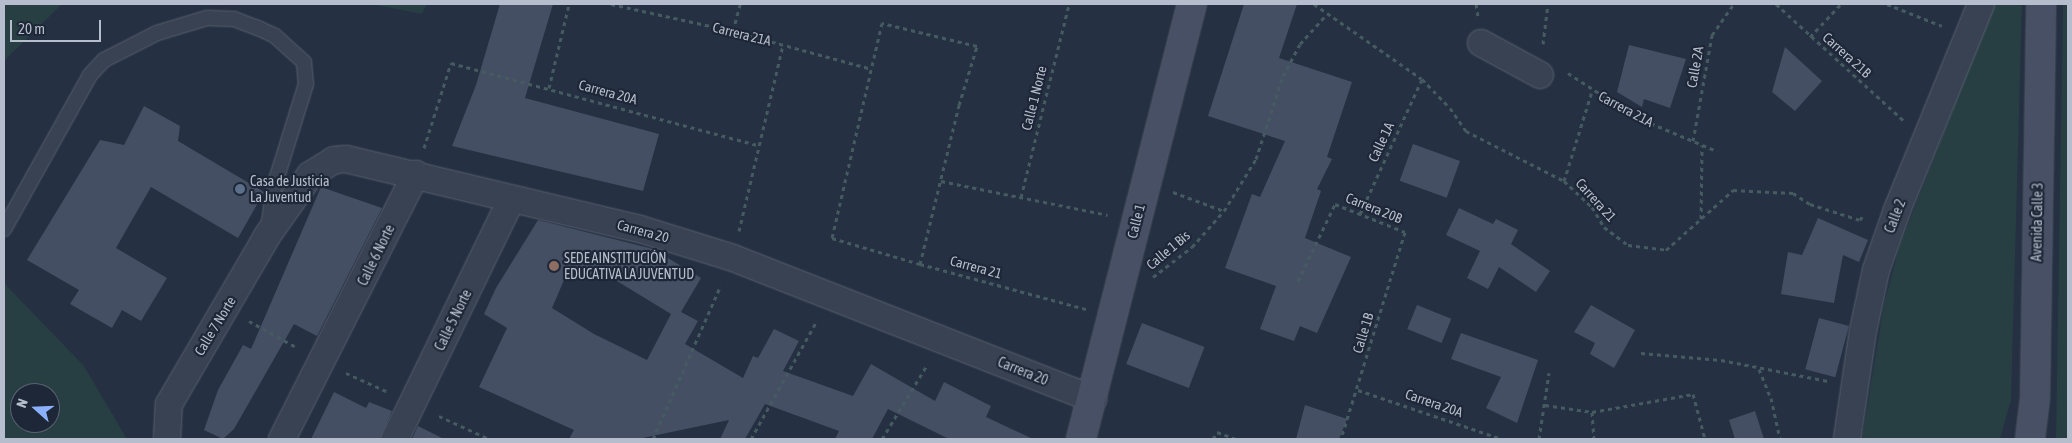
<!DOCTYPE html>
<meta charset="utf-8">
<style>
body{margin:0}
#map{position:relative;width:2072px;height:443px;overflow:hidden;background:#253042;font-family:"Asap Condensed",sans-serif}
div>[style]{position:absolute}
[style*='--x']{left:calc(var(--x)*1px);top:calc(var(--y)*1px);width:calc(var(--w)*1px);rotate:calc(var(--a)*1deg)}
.green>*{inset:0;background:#273e43}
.building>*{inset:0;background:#444f64;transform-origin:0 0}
.path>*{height:3px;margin-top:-1.5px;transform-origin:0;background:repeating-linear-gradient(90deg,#455b60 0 4px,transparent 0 8px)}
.roads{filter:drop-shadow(0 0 1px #57606f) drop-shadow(0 0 1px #57606f)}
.lane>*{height:14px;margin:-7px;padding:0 7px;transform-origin:7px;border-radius:7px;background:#394252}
.street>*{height:26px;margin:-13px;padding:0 13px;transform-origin:13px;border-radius:13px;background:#394252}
.secondary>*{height:28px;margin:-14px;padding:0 14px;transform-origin:14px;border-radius:14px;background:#475065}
.dots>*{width:14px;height:14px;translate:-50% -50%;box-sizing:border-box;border:2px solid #1e2737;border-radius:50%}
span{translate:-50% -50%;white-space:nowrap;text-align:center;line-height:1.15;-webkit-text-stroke:4.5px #1e2737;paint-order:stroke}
.street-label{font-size:14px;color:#b6bdcc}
.poi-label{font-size:14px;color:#b6bdcc}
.left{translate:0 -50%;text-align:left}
.frame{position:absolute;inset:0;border:5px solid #b6bdcc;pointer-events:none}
.north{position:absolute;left:10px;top:383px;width:50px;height:50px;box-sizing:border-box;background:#1e2737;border:1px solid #5b6373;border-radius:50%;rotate:290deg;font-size:14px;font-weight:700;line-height:20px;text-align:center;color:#b6bdcc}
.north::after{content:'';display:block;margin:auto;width:18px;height:22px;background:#8bb0fc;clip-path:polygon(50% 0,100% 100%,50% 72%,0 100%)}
.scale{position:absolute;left:10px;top:20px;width:91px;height:22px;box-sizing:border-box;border:2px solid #b6bdcc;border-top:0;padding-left:6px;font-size:15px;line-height:18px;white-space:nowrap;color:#b6bdcc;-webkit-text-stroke:4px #1e2737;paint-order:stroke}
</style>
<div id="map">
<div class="green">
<div style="clip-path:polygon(4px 4px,62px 4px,4px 61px)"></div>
<div style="clip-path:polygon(371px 4px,427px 4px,422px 14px)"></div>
<div style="clip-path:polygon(1994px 4px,2022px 4px,2011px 400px,2000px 439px,1862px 439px,1884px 304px,1900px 245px)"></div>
<div style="clip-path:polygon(2063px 4px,2068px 4px,2068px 439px,2056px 439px)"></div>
<div style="clip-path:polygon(evenodd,4px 283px,84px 366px,127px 439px,4px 439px,4px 283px,20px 393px,50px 393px,50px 423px,20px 423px,20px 393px)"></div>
</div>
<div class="building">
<div style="clip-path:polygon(500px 4px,553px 4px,525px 98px,659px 134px,643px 191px,452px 146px,476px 85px)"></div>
<div style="clip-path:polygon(1244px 4px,1297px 4px,1279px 58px,1352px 82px,1327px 157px,1332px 159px,1317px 189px,1321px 191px,1305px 238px,1351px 257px,1317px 333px,1300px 326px,1294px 341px,1260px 329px,1276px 286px,1225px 268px,1252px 194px,1260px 197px,1285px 141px,1208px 116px)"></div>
<div style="clip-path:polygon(1629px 45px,1686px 59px,1670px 108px,1644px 99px,1642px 107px,1617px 92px)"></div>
<div style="clip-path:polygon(1785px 47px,1822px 81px,1795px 111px,1772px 92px)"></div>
<div style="clip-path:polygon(144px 106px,180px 126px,178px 141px,264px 192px,238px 238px,151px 187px,116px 248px,167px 278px,141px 321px,122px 310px,112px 328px,70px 304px,79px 290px,27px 260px,100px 140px,124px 145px)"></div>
<div style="left:1413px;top:144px;width:50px;height:39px;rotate:20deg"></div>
<div style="clip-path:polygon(321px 187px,382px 208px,317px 336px,294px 324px,234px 429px,223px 439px,204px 430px,218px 390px,243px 345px,251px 349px)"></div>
<div style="clip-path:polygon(1459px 208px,1493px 224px,1496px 219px,1518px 230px,1511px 244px,1550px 271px,1536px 292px,1499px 267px,1488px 289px,1467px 278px,1480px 251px,1446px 235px)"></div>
<div style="clip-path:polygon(1818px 218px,1868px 240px,1859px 262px,1843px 255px,1834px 303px,1781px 294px,1788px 252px,1802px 255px)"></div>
<div style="clip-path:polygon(evenodd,538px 220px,653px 249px,701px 278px,681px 312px,698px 321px,685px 344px,743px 378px,753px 356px,758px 358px,774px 329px,799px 341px,783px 371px,853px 396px,871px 364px,935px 401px,944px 382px,991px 406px,986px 417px,1033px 439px,949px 439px,888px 409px,872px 439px,835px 439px,839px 431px,765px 404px,745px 439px,720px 439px,729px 420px,638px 439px,569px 439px,574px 430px,479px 387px,507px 328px,484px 314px,496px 288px,538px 220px,567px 273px,612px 278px,671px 314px,647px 360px,594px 334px,552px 308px,567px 273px)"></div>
<div style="left:1417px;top:305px;width:37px;height:26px;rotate:22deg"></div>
<div style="clip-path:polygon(1591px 305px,1635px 330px,1614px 368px,1590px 354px,1595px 343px,1574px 332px)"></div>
<div style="left:1819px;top:318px;width:31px;height:53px;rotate:15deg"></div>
<div style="left:1142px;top:323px;width:67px;height:44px;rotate:21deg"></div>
<div style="clip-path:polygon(1461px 333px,1538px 360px,1517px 423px,1486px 408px,1501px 377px,1451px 359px)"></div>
<div style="clip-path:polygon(334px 392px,366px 408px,369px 402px,392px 411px,380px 439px,311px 439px)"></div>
<div style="clip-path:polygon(1305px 405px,1347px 419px,1339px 439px,1296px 439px)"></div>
<div style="clip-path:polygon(1755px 411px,1764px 439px,1735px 439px,1729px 420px)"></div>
<div style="clip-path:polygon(418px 426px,444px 439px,412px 439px)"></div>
</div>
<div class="path">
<div style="--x:611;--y:4;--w:125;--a:12.5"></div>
<div style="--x:733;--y:31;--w:144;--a:15.3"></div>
<div style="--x:1314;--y:4;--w:131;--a:34.8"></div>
<div style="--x:1422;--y:79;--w:40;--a:46"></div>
<div style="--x:1450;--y:108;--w:28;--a:55"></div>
<div style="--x:1466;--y:131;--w:110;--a:27"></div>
<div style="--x:1564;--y:181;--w:38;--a:43"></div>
<div style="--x:1592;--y:207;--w:23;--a:59"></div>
<div style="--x:1604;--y:227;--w:30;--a:37"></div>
<div style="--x:1628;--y:245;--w:38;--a:7"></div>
<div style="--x:1666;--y:250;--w:90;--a:-41.8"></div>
<div style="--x:1733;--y:190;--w:60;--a:2.9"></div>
<div style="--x:1793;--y:193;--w:20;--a:33"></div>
<div style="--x:1810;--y:204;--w:52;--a:17.7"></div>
<div style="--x:1860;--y:220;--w:4;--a:-56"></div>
<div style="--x:1476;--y:4;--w:12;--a:81"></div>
<div style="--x:1776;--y:4;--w:173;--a:42.4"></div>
<div style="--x:1887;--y:4;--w:59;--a:21.8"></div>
<div style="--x:733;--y:31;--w:28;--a:-75"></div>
<div style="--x:1810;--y:37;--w:45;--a:-46.8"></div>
<div style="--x:1543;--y:44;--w:40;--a:-82.9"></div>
<div style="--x:1568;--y:73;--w:81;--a:32.9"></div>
<div style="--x:1636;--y:117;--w:88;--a:22.8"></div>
<div style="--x:549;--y:88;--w:86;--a:-76.6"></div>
<div style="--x:1693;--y:141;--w:108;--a:-79.8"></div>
<div style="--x:1712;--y:35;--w:38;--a:-55"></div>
<div style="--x:424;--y:148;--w:89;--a:-72.4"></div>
<div style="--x:451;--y:63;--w:318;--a:15"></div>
<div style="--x:941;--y:181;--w:170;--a:11.5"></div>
<div style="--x:1564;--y:181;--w:94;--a:-72.7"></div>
<div style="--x:1173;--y:192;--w:54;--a:20.4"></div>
<div style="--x:1021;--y:197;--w:199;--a:-76"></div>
<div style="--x:1360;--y:214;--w:149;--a:-65.3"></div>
<div style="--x:1701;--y:219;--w:74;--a:-89.2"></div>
<div style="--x:739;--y:231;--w:191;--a:-76.7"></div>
<div style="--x:920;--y:264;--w:164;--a:-76.2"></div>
<div style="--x:959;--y:105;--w:62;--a:-73"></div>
<div style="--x:977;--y:46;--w:98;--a:-166.4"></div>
<div style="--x:882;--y:23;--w:221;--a:103.1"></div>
<div style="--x:832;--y:238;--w:92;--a:16.5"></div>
<div style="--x:920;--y:264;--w:172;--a:15.2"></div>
<div style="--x:1153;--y:277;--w:49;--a:-37.6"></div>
<div style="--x:1192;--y:247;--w:48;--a:-48.4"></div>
<div style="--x:1224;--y:211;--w:61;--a:-58.4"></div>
<div style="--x:1256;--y:159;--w:87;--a:-72"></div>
<div style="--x:1283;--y:76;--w:36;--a:-62"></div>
<div style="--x:1300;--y:44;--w:40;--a:-48"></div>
<div style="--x:1298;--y:281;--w:85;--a:-64.3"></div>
<div style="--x:1335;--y:204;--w:75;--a:21.8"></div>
<div style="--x:1405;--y:232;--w:217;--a:107.2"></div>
<div style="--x:249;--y:321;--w:54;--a:29"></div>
<div style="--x:1641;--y:353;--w:80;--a:5"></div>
<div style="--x:1721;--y:360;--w:109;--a:11.1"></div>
<div style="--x:1759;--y:369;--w:31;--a:68"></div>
<div style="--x:1771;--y:398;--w:42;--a:77.6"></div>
<div style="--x:346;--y:373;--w:46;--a:24.3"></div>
<div style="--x:1358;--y:390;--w:152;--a:18.8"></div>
<div style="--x:1545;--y:405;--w:48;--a:8.5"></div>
<div style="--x:1592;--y:412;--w:103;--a:-10.1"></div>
<div style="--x:1693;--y:394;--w:47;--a:75.1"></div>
<div style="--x:1592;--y:412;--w:27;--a:86"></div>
<div style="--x:439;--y:416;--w:55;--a:24.7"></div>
<div style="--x:653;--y:439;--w:168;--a:-66.2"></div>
<div style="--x:751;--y:439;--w:134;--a:-60.9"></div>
<div style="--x:882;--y:439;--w:87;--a:-58.7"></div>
<div style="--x:1213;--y:439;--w:8;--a:-60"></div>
<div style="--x:1217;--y:432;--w:20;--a:20"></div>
<div style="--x:1539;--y:439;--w:67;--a:-81.4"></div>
</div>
<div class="roads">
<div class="lane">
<div style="--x:4;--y:229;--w:176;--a:-60.8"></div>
<div style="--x:90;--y:75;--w:21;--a:-47"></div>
<div style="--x:104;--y:60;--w:59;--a:-27"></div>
<div style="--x:157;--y:33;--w:52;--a:-16.7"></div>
<div style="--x:207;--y:18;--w:27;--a:2"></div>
<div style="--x:234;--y:19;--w:26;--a:21"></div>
<div style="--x:258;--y:28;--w:19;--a:25"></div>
<div style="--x:275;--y:36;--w:39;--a:42"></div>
<div style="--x:304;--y:62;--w:22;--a:85"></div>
<div style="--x:306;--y:84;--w:108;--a:107.3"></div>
<div style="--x:274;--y:187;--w:37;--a:98"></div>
</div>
<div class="street">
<div style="--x:1481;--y:43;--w:67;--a:28.5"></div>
<div style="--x:167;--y:439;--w:35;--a:-87"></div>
<div style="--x:169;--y:404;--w:194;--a:-59.7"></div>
<div style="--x:267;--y:236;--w:75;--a:-54.8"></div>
<div style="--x:310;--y:175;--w:28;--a:-32"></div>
<div style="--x:334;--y:160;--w:12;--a:-5"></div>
<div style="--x:346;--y:159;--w:302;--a:13.4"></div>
<div style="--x:640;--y:229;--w:97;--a:17.3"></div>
<div style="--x:733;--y:258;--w:387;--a:21.4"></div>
<div style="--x:282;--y:439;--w:297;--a:-63.2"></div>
<div style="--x:395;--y:439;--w:266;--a:-64.1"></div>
<div style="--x:1847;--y:439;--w:109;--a:-81.6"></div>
<div style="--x:1863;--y:331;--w:62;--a:-78"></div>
<div style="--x:1876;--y:270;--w:64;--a:-70.7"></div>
<div style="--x:1897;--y:210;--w:222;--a:-67.8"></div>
</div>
<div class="secondary">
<div style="--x:1081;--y:439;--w:449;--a:-75.7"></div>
<div style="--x:2030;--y:439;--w:41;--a:-83"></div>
<div style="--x:2035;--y:398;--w:394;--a:-89.1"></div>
</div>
</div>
<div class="dots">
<div style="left:240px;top:189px;background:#5c6f8a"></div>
<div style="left:554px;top:266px;background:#8d6e63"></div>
</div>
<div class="street-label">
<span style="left:742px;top:34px;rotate:14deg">Carrera 21A</span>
<span style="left:1847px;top:55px;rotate:42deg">Carrera 21B</span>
<span style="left:1695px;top:67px;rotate:-80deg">Calle 2A</span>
<span style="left:608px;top:92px;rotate:15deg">Carrera 20A</span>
<span style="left:1034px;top:98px;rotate:-76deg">Calle 1 Norte</span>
<span style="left:1626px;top:109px;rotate:28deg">Carrera 21A</span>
<span style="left:1381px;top:142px;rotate:-65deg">Calle 1A</span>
<span style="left:1596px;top:200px;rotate:48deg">Carrera 21</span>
<span style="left:1374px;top:208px;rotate:22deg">Carrera 20B</span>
<span style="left:1895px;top:216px;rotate:-69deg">Calle 2</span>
<span style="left:1136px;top:221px;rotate:-76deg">Calle 1</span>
<span style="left:2037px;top:222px;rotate:-89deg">Avenida Calle 3</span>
<span style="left:643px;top:231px;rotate:15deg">Carrera 20</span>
<span style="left:1168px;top:250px;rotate:-40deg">Calle 1 Bis</span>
<span style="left:376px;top:255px;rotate:-64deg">Calle 6 Norte</span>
<span style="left:976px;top:267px;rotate:15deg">Carrera 21</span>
<span style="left:453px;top:320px;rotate:-64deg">Calle 5 Norte</span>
<span style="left:215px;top:326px;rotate:-59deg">Calle 7 Norte</span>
<span style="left:1363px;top:333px;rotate:-73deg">Calle 1B</span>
<span style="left:1023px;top:371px;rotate:22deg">Carrera 20</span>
<span style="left:1434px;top:403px;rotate:19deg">Carrera 20A</span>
</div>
<div class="poi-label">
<span class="left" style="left:250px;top:189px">Casa de Justicia<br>La Juventud</span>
<span class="left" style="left:564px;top:266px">SEDE AINSTITUCIÓN<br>EDUCATIVA LA JUVENTUD</span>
</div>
<div class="frame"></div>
<div class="north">N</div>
<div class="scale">20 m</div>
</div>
